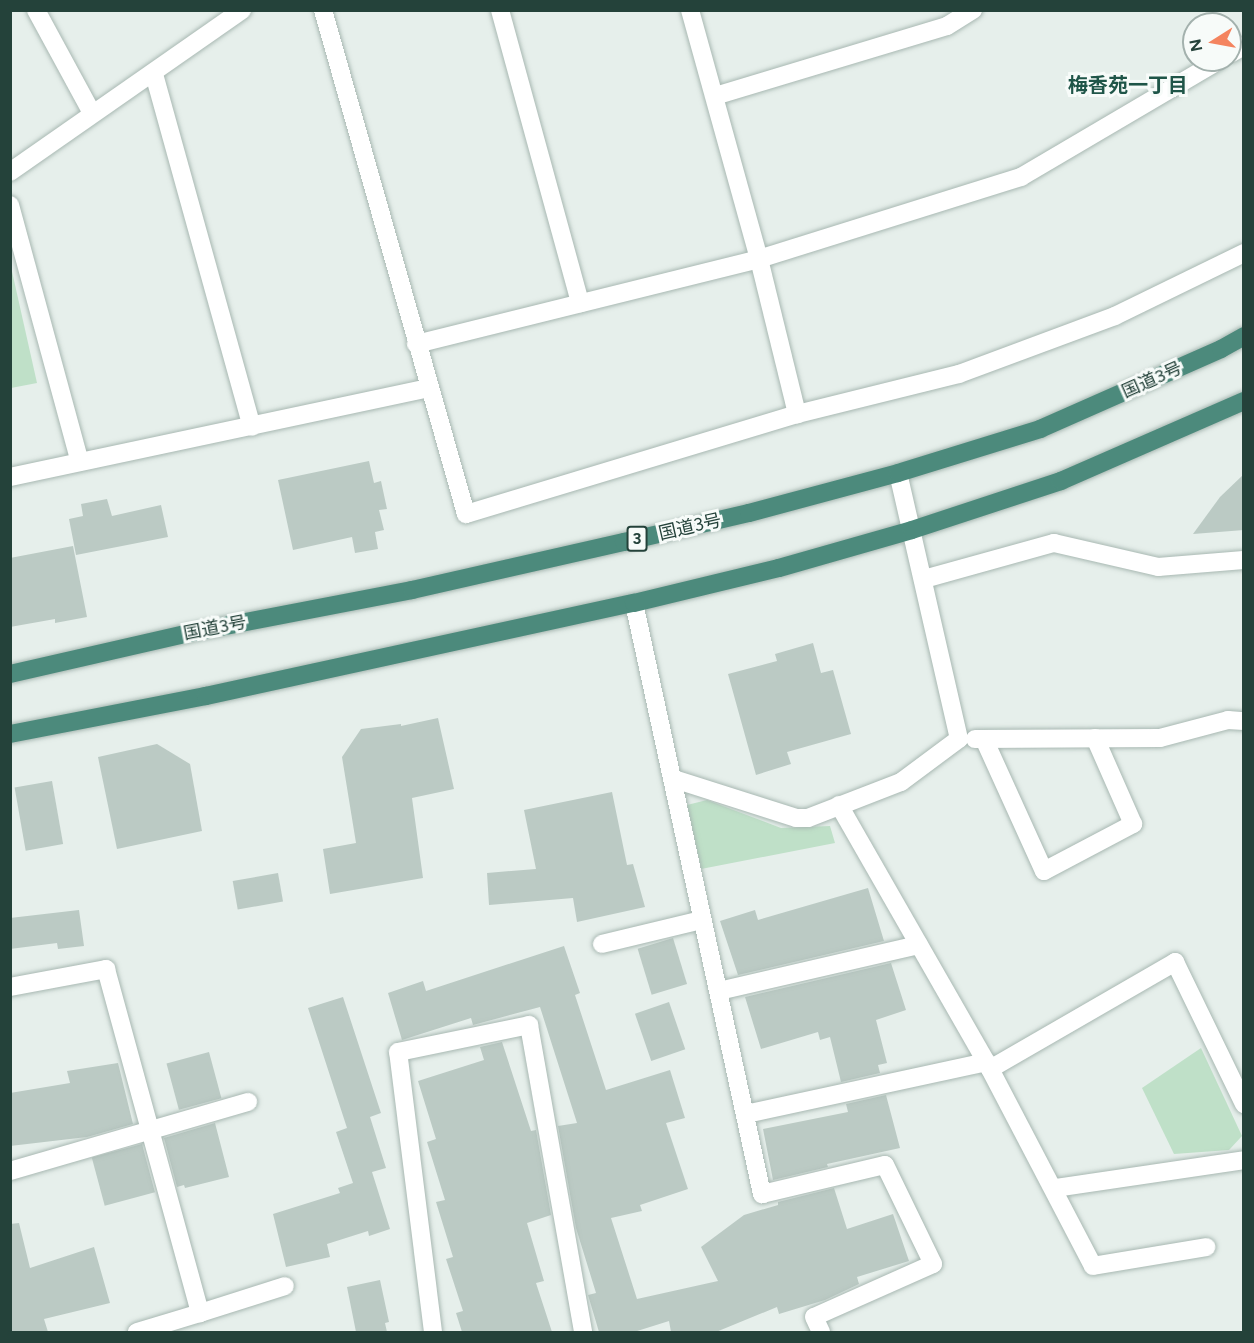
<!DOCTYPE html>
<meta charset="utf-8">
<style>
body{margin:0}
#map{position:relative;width:1254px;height:1343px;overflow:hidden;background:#e6efeb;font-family:Figtree,"Noto Sans JP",sans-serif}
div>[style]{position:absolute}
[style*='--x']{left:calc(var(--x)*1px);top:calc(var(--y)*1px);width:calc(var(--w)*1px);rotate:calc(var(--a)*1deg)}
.green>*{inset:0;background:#bfe0c8}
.building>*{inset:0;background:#bbcac4;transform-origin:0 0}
.roads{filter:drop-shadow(0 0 2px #a8b8b2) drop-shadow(0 0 2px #a8b8b2)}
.minor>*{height:18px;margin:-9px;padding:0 9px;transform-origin:9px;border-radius:9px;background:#fff}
.tertiary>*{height:18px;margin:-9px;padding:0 9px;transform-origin:9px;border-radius:9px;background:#fff}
.trunk>*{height:18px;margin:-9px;padding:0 9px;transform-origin:9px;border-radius:9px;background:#4c8a7c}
span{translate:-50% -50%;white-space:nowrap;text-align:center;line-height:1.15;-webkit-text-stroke:6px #f7fbf9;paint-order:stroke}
.shield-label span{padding:2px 4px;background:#f7fbf9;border:2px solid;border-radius:4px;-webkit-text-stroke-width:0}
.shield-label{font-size:16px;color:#24423a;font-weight:700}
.street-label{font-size:18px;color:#24423a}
.neighbourhood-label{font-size:20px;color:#1f5548;font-weight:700}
.frame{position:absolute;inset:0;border:12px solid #24423a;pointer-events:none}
.north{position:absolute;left:1182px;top:12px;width:60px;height:60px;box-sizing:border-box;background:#f7fbf9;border:2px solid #a3b1ad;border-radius:50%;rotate:259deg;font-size:16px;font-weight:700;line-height:24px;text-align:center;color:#24423a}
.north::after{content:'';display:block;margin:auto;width:21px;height:27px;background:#f4845f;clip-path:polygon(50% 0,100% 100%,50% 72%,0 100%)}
</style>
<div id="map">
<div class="green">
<div style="clip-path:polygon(11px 267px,37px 383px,11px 388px,10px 388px)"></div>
<div style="clip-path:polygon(707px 800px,781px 828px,830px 826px,835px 843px,701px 869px,687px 805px)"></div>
<div style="clip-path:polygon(1201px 1048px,1242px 1136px,1229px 1150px,1174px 1154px,1142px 1088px)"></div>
</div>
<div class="building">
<div style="clip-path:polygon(369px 461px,374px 483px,381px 481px,387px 509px,379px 510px,384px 530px,375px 532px,378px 549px,355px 553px,352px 537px,293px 550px,278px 480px)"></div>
<div style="clip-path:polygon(1244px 474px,1244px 530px,1193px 534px,1220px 497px)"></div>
<div style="clip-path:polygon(107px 499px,112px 516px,161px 505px,168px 537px,76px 555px,69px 519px,83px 516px,81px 504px)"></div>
<div style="clip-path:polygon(73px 546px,87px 617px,55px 623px,55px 619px,10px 627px,10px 558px)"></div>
<div style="clip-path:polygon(813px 643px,821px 673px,833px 670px,851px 734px,787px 752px,791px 764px,756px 775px,728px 674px,777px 661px,775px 654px)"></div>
<div style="clip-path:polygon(438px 718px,454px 789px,412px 798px,423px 878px,330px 894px,323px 849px,356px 843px,342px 757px,361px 729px,401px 724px,401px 726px)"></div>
<div style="clip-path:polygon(157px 744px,190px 764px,202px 831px,117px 849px,98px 757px)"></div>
<div style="left:52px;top:781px;width:64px;height:38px;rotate:80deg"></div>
<div style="clip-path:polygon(612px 792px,627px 865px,633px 864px,645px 907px,577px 922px,573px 898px,489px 905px,487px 873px,536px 869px,524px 810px)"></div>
<div style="left:278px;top:873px;width:29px;height:46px;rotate:80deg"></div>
<div style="clip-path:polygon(868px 888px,884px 941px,738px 975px,720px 921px,755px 910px,758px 920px)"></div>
<div style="clip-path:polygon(79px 910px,84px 946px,58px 949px,57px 943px,10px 949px,10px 918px)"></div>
<div style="left:673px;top:938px;width:48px;height:37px;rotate:73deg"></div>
<div style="clip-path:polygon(564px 946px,580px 993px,575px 995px,606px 1090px,670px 1070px,685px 1118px,666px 1123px,688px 1189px,640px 1205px,642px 1211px,611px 1218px,637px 1299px,718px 1281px,701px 1247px,744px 1215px,778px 1205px,778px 1202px,834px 1188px,847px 1229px,893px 1214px,909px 1261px,857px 1277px,859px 1284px,825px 1300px,779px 1314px,777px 1307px,716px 1332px,671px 1332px,669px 1321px,634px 1332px,599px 1332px,588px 1295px,596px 1293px,576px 1228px,558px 1126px,577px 1123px,540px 1007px,473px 1025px,471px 1018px,402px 1040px,388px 993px,423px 981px,426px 991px)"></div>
<div style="clip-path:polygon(891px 963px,906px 1010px,876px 1020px,887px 1063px,878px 1065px,880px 1073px,841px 1082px,830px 1037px,820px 1040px,818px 1032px,761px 1049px,745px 997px)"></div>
<div style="clip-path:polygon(343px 997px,381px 1113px,370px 1117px,386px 1168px,372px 1172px,390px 1229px,369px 1236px,368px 1231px,327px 1244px,330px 1257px,286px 1267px,273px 1214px,340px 1193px,338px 1188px,353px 1183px,336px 1132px,347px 1128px,308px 1008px)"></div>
<div style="left:669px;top:1002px;width:50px;height:36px;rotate:71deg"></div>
<div style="clip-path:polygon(502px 1042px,531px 1131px,536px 1130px,551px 1215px,527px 1223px,544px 1281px,536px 1283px,552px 1332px,462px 1332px,456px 1313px,463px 1311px,446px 1259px,453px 1257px,436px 1202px,445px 1200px,427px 1142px,436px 1139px,418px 1081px,484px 1060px,480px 1047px)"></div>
<div style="left:209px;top:1052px;width:48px;height:44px;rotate:75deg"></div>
<div style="clip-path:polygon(118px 1063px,133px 1124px,87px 1137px,10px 1146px,10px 1093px,70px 1083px,67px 1071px)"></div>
<div style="clip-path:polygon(886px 1095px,900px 1148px,827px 1164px,828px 1167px,773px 1180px,763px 1129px,848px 1112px,846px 1104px)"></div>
<div style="clip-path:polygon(215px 1123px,229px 1177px,185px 1188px,184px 1185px,177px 1187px,164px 1138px)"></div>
<div style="left:142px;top:1144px;width:50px;height:52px;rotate:75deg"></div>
<div style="clip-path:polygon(19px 1223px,30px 1268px,94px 1247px,110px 1303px,44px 1319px,48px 1332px,10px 1332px,10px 1224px)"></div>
<div style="clip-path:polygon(380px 1280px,389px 1322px,385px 1323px,387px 1332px,356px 1332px,347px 1287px)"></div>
</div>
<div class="roads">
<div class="minor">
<div style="--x:36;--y:10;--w:117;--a:61.5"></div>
<div style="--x:323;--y:10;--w:524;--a:74.16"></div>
<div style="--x:466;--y:514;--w:346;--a:-16.8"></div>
<div style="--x:797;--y:414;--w:167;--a:-13.9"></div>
<div style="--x:959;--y:374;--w:166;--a:-20.4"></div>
<div style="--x:1115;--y:316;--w:144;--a:-26"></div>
<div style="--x:500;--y:10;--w:304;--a:74.7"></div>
<div style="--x:690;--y:10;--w:258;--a:74.5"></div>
<div style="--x:759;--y:259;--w:160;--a:76.2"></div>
<div style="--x:1230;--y:54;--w:16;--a:-30"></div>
<div style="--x:154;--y:74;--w:366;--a:74.5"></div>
<div style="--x:715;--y:96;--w:242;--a:-16.8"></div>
<div style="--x:947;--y:26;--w:31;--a:-32"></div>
<div style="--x:10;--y:205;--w:266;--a:74.8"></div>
<div style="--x:416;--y:344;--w:353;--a:-13.9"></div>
<div style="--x:759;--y:259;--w:275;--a:-17.4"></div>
<div style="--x:1021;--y:177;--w:231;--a:-30.5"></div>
<div style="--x:10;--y:477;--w:427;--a:-12"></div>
<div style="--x:924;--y:579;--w:135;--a:-15.5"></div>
<div style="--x:1054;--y:543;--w:107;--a:13"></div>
<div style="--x:1158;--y:567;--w:86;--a:-4.7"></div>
<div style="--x:634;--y:603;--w:605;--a:77.78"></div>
<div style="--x:762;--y:1194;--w:126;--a:-13.3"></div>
<div style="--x:885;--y:1165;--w:110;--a:64.1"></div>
<div style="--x:933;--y:1264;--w:130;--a:156"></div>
<div style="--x:814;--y:1317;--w:17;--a:65"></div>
<div style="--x:975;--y:739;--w:185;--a:-0.3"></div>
<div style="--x:1160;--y:738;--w:70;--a:-14.8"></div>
<div style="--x:1228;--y:720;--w:16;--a:4"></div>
<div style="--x:984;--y:739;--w:145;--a:65.6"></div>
<div style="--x:1044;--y:871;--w:101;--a:-27.8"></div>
<div style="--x:1133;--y:824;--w:94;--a:-113.8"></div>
<div style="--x:674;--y:779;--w:128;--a:17.7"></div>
<div style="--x:796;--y:818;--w:12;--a:0"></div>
<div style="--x:808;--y:818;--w:100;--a:-21.2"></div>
<div style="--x:901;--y:782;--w:72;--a:-36.6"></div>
<div style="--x:959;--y:739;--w:273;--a:-102.9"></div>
<div style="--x:839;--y:805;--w:304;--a:60.2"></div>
<div style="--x:990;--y:1069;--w:222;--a:62.4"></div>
<div style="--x:1093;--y:1266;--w:115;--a:-9.5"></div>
<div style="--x:602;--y:944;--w:103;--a:-13.5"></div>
<div style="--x:10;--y:987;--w:98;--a:-10.6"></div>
<div style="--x:106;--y:969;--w:357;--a:74.7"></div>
<div style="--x:200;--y:1313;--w:66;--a:163.2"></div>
<div style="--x:719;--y:991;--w:205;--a:-13"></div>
<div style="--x:990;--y:1069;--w:214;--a:-30"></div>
<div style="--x:1175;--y:962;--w:158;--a:64.1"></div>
<div style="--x:746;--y:1114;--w:246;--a:-12.2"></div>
<div style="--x:10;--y:1171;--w:248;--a:-16.2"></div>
<div style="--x:1055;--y:1188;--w:191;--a:-8.4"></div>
<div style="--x:200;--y:1313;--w:89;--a:-17.6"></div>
<div style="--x:433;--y:1332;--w:282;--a:-97.1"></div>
<div style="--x:398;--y:1052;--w:134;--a:-11.6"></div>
<div style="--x:529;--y:1025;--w:312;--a:80"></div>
</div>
<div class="tertiary">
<div style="--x:10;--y:172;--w:283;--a:-34.9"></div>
</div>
<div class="trunk">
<div style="--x:10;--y:674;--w:184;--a:-12.9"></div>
<div style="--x:189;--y:633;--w:227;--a:-10.9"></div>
<div style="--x:412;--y:590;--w:217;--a:-12.8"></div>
<div style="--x:624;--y:542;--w:128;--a:-13.1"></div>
<div style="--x:749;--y:513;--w:154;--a:-15"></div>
<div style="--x:898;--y:473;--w:149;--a:-17.2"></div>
<div style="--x:1040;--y:429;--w:198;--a:-23.8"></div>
<div style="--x:1221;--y:349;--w:26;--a:-29"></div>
<div style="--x:10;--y:734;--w:200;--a:-11"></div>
<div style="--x:206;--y:696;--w:438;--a:-12.3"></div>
<div style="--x:634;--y:603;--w:149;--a:-13.6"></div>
<div style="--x:779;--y:568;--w:138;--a:-15.9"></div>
<div style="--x:912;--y:530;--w:157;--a:-18.2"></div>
<div style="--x:1061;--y:481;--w:200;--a:-23.6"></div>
</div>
</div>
<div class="shield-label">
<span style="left:637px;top:539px">3</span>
</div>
<div class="street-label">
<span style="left:1152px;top:380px;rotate:-24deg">国道3号</span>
<span style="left:690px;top:527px;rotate:-13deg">国道3号</span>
<span style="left:215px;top:628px;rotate:-11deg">国道3号</span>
</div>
<div class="neighbourhood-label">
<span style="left:1128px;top:85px">梅香苑一丁目</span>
</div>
<div class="frame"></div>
<div class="north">N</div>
</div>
